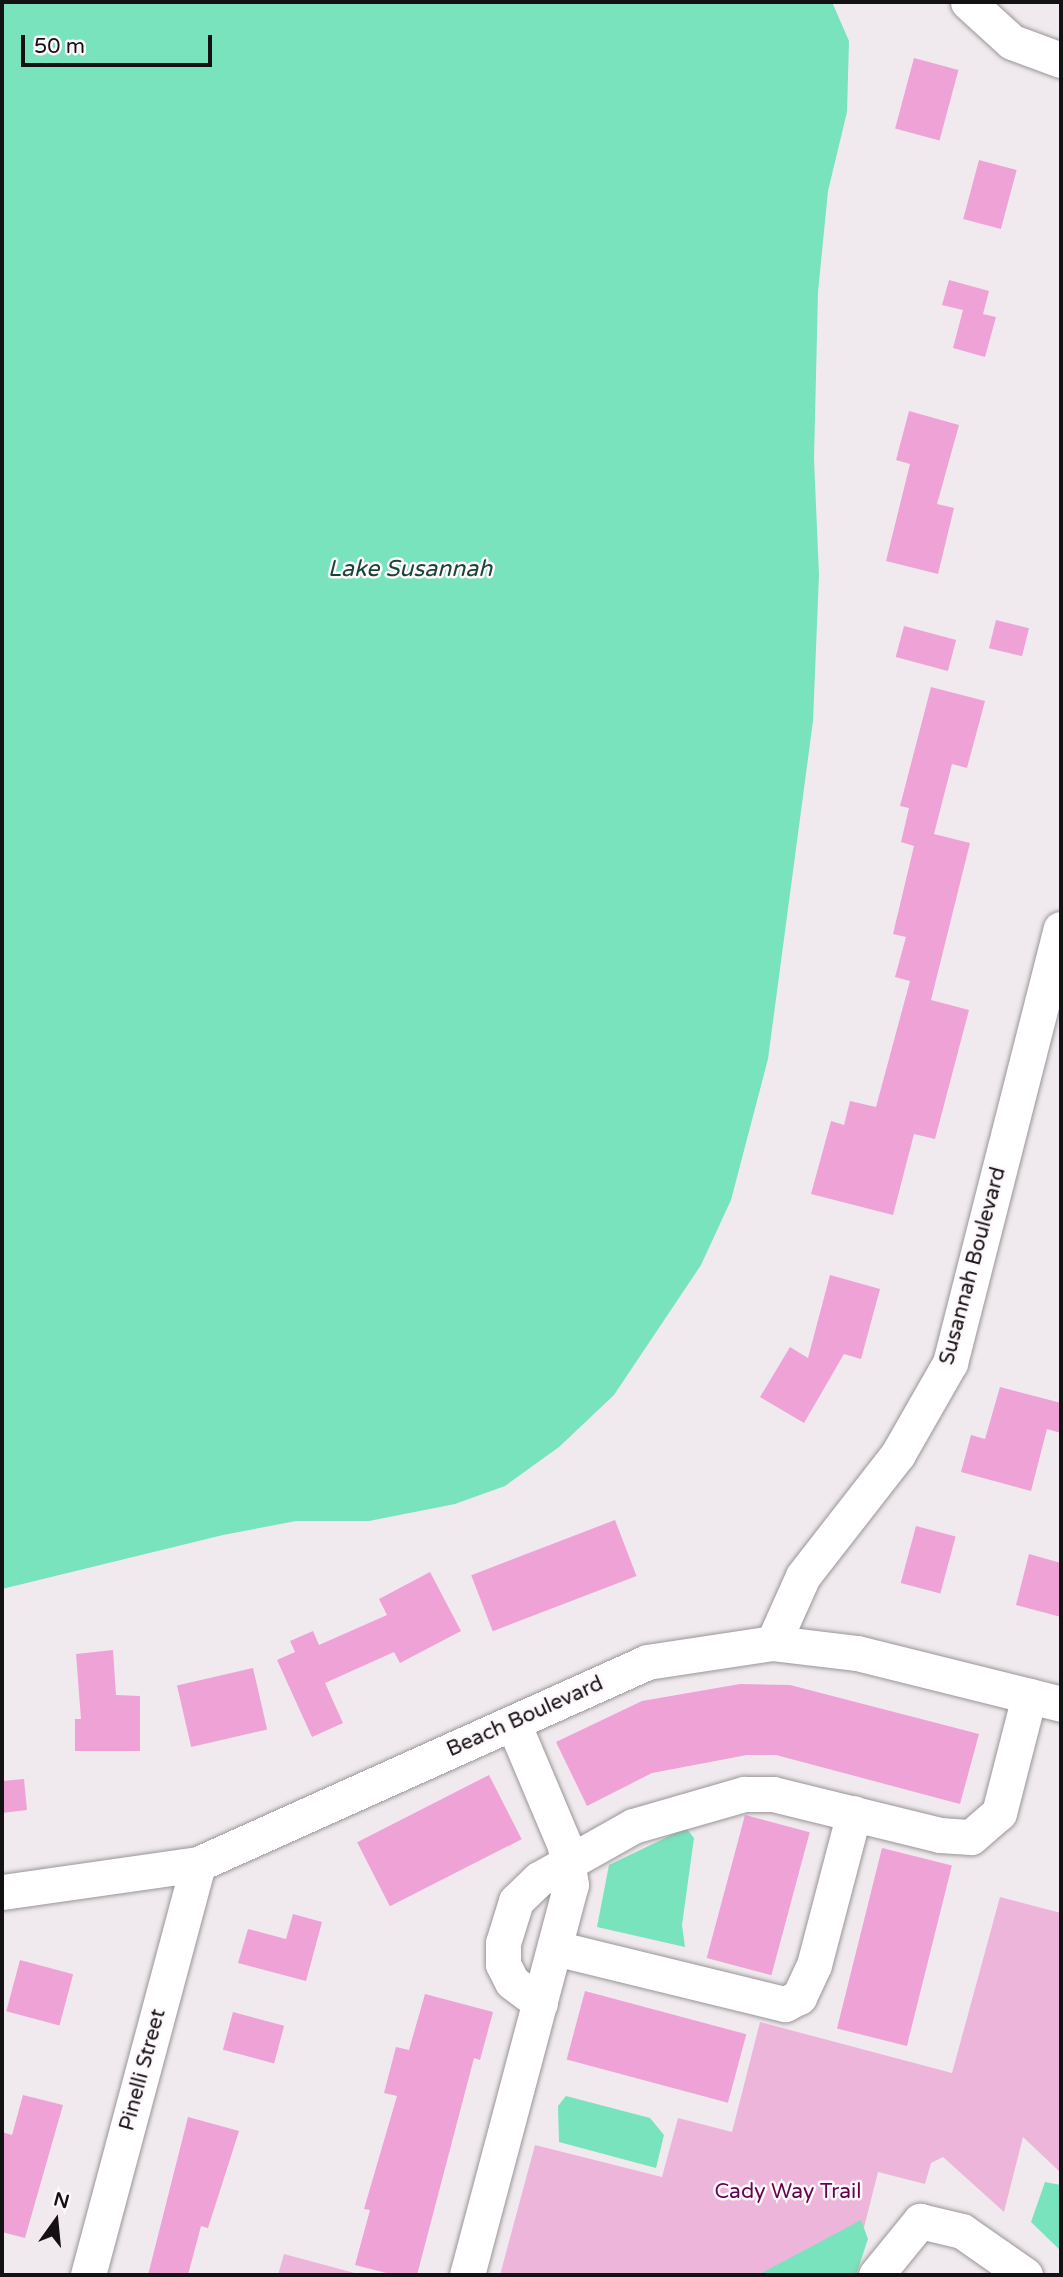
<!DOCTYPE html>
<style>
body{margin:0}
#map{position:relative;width:1063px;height:2277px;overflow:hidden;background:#f0eaee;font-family:"Varela Round",sans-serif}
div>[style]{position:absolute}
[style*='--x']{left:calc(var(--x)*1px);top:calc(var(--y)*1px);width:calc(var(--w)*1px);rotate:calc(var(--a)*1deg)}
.green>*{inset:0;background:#eeb5da}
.water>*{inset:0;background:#78e3bd}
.building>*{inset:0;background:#efa2d6;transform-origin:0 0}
.roads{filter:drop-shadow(0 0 2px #9a9598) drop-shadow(0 0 2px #9a9598)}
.minor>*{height:35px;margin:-17.5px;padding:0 17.5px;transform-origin:17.5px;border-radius:17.5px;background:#fff}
span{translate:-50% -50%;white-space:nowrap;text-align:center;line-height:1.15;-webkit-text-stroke:5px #fef8fc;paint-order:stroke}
.street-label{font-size:21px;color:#131113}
.park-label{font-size:21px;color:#63044f}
.water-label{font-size:23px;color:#174536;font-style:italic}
.frame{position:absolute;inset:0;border:4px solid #131113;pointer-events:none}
.north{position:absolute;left:21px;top:2186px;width:70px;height:70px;-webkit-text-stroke:5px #fef8fc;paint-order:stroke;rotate:15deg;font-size:19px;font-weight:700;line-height:28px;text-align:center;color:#131113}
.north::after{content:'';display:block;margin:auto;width:24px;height:32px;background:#131113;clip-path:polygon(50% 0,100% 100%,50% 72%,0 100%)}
.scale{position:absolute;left:21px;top:35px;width:191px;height:32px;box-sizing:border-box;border:4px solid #131113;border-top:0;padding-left:9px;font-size:21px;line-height:24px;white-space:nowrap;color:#131113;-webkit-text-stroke:5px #fef8fc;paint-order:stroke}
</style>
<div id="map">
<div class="green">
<div style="clip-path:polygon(1000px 1897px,1061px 1913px,1061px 2173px,1023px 2137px,1004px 2212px,943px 2157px,931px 2163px,925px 2184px,878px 2172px,852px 2275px,500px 2275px,535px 2145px,662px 2177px,678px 2118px,732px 2132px,760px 2022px,952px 2073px)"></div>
<div style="clip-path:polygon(284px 2254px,362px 2275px,278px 2275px)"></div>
</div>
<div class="water">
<div style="clip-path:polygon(2px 2px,832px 2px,849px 41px,847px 112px,828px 191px,818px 292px,814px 459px,819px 575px,813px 721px,768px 1059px,731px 1200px,701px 1265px,614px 1395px,559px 1447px,505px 1486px,455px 1504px,369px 1521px,296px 1521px,223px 1535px,2px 1589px)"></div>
<div style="clip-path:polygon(686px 1828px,694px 1838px,682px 1925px,685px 1947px,597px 1927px,609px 1865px)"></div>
<div style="clip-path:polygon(566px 2096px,650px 2118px,664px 2135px,656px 2168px,559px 2142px,558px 2106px)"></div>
<div style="clip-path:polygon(1045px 2182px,1061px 2185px,1061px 2251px,1031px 2222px)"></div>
<div style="clip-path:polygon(861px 2220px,868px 2239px,856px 2275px,758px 2275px)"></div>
</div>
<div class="building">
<div style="left:914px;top:58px;width:46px;height:73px;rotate:15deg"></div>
<div style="left:979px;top:160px;width:39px;height:61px;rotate:15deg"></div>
<div style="clip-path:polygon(949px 280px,989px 291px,983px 314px,996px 317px,985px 357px,953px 348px,963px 310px,942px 305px)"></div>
<div style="clip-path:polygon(909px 411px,959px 425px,937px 504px,954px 508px,938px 574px,886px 561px,910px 464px,896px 460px)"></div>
<div style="left:996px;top:620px;width:34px;height:29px;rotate:14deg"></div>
<div style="left:904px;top:626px;width:54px;height:32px;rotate:15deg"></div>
<div style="clip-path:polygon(931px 687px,985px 701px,967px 768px,952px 764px,934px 834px,970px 843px,931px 1000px,969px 1010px,935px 1139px,914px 1134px,893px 1215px,811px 1194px,831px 1121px,844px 1125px,850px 1101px,876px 1107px,910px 981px,895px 977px,906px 937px,893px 934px,914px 846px,901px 842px,909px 808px,900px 806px)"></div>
<div style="clip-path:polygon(830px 1275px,880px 1289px,861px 1359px,844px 1354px,804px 1423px,760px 1397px,790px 1347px,808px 1358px)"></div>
<div style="clip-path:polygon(1000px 1387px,1061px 1403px,1061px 1433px,1047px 1429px,1031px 1491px,961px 1472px,971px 1435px,985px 1439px)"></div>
<div style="left:615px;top:1520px;width:60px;height:154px;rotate:69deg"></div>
<div style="left:916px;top:1526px;width:41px;height:59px;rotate:15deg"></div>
<div style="clip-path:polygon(1029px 1554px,1061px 1563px,1061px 1617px,1016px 1605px)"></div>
<div style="clip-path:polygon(430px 1572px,461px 1631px,400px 1663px,394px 1652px,325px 1683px,343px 1723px,312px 1737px,277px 1660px,295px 1652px,290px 1641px,313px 1631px,319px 1645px,387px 1615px,379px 1599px)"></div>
<div style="clip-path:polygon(113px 1650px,116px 1695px,140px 1696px,140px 1751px,75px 1751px,75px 1719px,81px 1719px,76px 1654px)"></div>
<div style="left:253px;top:1668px;width:63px;height:78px;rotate:77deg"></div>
<div style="clip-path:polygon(740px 1684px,790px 1685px,979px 1734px,960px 1804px,776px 1755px,747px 1755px,652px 1773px,587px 1806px,556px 1742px,642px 1701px)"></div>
<div style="left:489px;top:1775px;width:72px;height:148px;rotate:63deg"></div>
<div style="clip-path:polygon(24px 1779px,27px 1810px,2px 1813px,2px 1781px)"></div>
<div style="left:745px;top:1815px;width:67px;height:148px;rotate:15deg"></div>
<div style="left:882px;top:1848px;width:72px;height:186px;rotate:14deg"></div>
<div style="clip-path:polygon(293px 1914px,322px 1922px,306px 1981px,238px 1963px,248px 1929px,286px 1939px)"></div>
<div style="left:20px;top:1960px;width:55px;height:53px;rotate:15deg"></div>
<div style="left:585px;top:1991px;width:167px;height:71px;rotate:15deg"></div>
<div style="clip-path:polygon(425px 1994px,493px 2012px,480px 2060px,474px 2058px,417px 2275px,394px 2275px,355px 2265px,370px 2210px,364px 2209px,397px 2096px,384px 2093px,396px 2047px,409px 2050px)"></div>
<div style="left:233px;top:2012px;width:53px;height:39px;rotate:15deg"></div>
<div style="clip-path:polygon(23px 2095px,63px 2105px,25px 2238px,2px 2232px,2px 2132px,12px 2135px)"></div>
<div style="clip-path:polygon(188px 2117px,239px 2131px,208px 2228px,201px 2226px,188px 2275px,148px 2275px)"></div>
</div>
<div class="roads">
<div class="minor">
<div style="--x:968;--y:2;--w:59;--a:42.3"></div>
<div style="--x:1012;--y:42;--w:52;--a:20.2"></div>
<div style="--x:773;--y:1643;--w:73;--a:-65.9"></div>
<div style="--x:803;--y:1576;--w:155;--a:-52.1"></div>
<div style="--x:898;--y:1454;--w:105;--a:-60.3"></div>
<div style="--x:950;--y:1363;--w:448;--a:-75.7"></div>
<div style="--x:2;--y:1892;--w:198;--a:-8.1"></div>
<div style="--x:198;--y:1864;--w:492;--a:-24.2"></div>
<div style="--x:647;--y:1662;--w:127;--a:-8.6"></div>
<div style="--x:773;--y:1643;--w:85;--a:6.8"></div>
<div style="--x:857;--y:1653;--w:210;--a:14"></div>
<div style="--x:555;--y:1948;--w:237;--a:13.7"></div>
<div style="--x:785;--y:2004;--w:16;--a:-27"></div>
<div style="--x:799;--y:1997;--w:35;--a:-65"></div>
<div style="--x:814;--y:1965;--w:157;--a:-75.3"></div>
<div style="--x:540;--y:2003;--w:35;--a:-143"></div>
<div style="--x:512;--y:1982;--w:20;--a:-117"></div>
<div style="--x:503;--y:1964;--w:21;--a:-90"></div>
<div style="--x:503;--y:1943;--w:44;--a:-72.8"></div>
<div style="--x:516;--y:1901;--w:32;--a:-44"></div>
<div style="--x:539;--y:1879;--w:108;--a:-29.4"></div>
<div style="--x:633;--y:1826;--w:116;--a:-16.1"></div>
<div style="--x:744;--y:1794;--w:29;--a:0"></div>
<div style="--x:773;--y:1794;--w:172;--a:13.8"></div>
<div style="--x:940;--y:1835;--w:31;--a:4"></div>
<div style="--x:971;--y:1837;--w:37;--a:-41"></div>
<div style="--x:999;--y:1813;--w:121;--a:-75.6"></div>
<div style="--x:88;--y:2275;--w:425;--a:-75"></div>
<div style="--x:467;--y:2275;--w:404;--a:-75.1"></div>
<div style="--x:571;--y:1885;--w:39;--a:-99"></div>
<div style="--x:565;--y:1846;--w:134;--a:-112.9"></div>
<div style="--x:876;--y:2275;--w:70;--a:-50.8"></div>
<div style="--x:920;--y:2221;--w:43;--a:13.4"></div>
<div style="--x:962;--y:2231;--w:77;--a:34.9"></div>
</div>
</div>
<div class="street-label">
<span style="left:973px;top:1266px;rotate:-75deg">Susannah Boulevard</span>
<span style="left:525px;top:1717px;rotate:-24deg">Beach Boulevard</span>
<span style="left:143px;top:2070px;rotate:-75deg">Pinelli Street</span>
</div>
<div class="park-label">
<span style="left:788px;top:2192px">Cady Way Trail</span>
</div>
<div class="water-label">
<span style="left:410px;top:569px">Lake Susannah</span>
</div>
<div class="frame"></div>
<div class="north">N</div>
<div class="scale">50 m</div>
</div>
